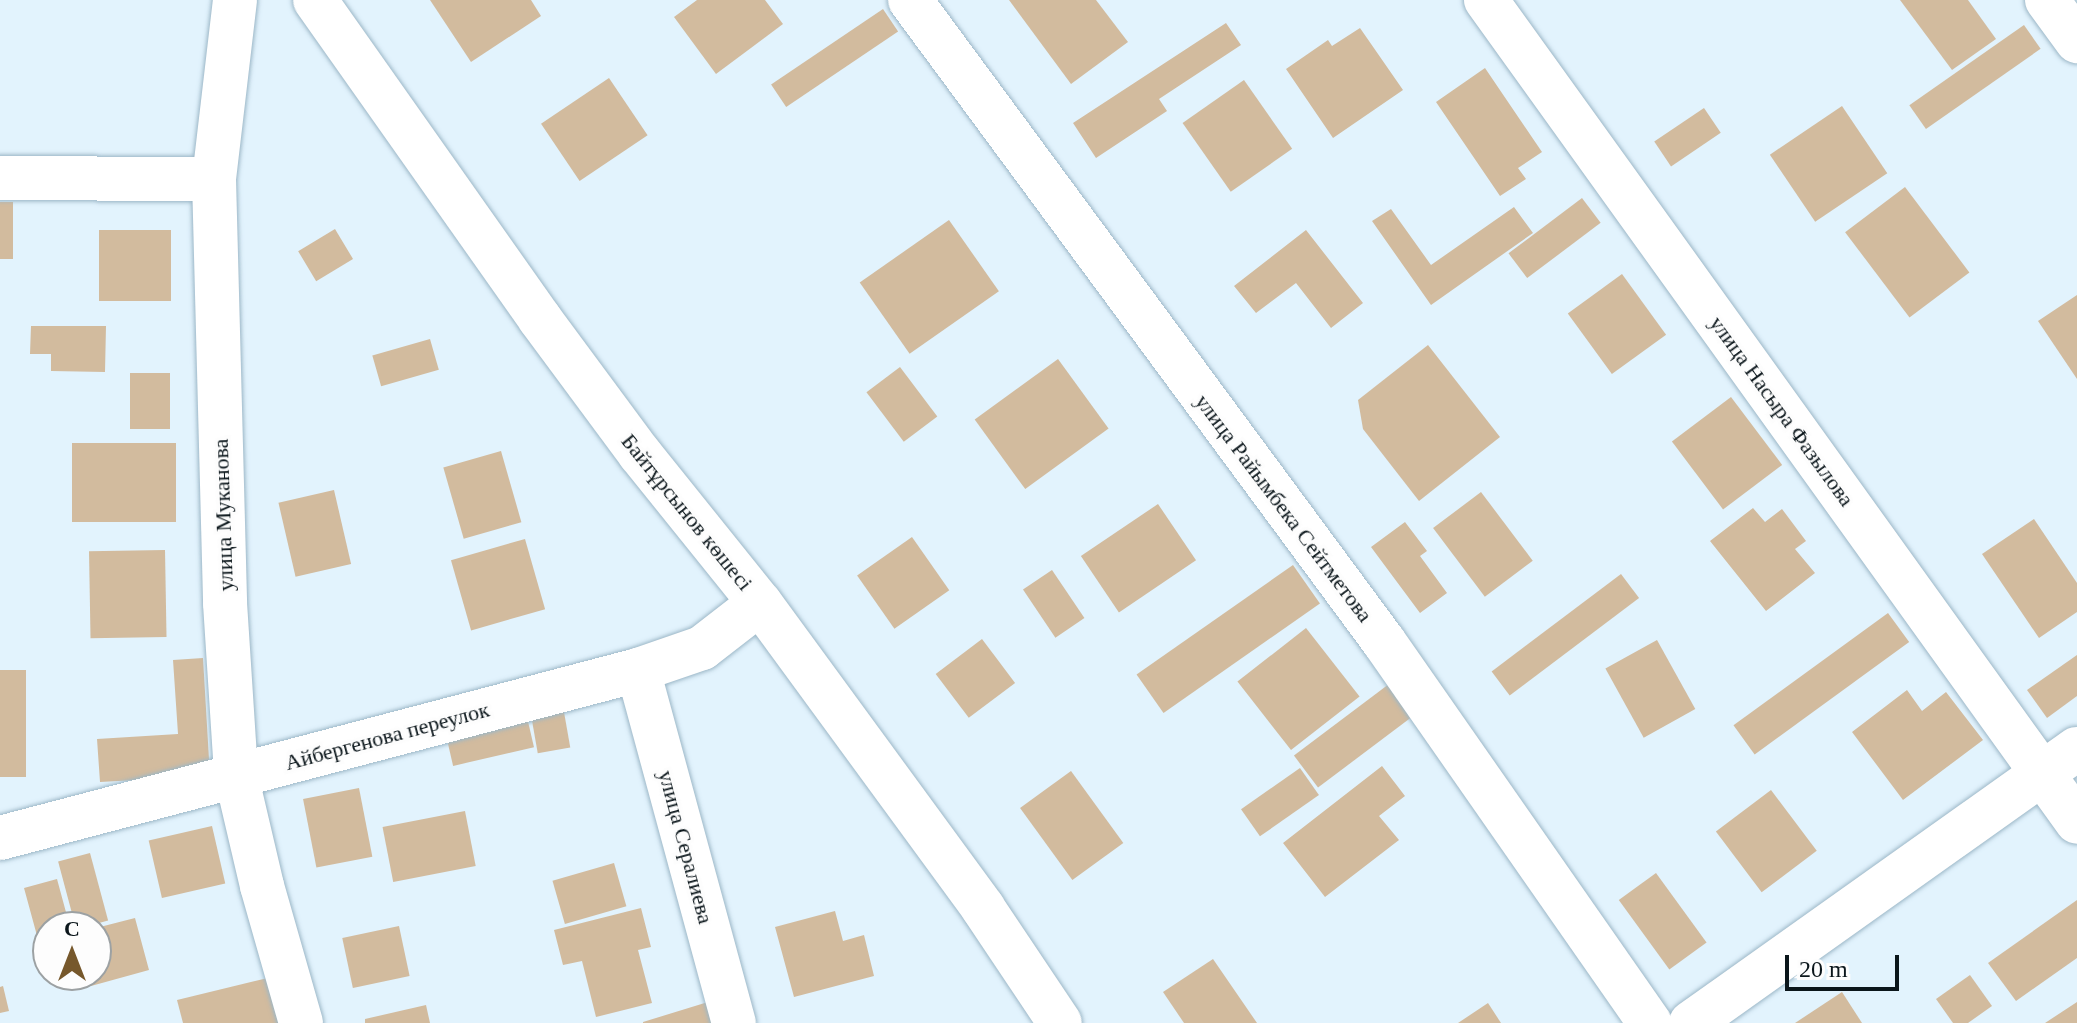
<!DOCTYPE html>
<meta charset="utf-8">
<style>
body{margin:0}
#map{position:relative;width:2077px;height:1023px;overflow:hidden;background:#e2f3fd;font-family:Georgia,serif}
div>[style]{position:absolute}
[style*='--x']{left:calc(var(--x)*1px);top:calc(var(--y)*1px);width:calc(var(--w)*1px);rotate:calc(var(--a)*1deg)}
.building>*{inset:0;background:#d2bb9e;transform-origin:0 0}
.roads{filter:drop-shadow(0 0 2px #9cb7c7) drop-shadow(0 0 2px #9cb7c7)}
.minor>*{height:44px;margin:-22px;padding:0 22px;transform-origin:22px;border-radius:22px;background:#fff}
span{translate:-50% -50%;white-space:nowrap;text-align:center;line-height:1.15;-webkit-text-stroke:7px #fdfdfd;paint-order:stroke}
.street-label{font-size:22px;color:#0b161b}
.north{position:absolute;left:32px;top:911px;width:80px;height:80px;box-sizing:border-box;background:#fdfdfd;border:2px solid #9ca1a3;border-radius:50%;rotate:0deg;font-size:22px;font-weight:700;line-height:32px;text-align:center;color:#0b161b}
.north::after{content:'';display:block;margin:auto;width:28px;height:36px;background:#76582c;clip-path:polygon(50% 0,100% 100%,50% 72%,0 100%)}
.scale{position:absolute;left:1785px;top:955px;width:114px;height:36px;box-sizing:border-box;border:4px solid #0b161b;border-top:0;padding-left:10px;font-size:24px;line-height:28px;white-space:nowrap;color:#0b161b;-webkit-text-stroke:6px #fdfdfd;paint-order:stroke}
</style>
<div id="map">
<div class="building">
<div style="clip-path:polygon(430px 0,531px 0,541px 16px,471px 62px)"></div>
<div style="clip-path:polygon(697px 0,765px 0,783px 24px,716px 74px,674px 17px)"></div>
<div style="clip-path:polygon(1009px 0,1096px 0,1128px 42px,1071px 84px)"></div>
<div style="clip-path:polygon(1900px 0,1968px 0,1996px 39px,1952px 70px)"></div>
<div style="left:883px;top:9px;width:27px;height:135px;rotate:56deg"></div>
<div style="clip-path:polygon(1226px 23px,1241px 45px,1159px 99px,1167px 111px,1096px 158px,1073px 123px)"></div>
<div style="left:2024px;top:25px;width:29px;height:140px;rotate:55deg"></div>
<div style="clip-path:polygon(1360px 28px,1403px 90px,1333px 138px,1286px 69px,1328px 40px,1332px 46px)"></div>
<div style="clip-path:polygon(1485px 68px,1542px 152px,1518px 168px,1526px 179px,1500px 196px,1436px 102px)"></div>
<div style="left:609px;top:78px;width:69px;height:82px;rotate:56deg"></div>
<div style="left:1244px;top:80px;width:84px;height:75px;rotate:55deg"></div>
<div style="left:1842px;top:106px;width:81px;height:87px;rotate:56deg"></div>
<div style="left:1704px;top:108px;width:30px;height:60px;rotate:56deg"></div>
<div style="left:1905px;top:187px;width:107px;height:75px;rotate:53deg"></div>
<div style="left:1582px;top:198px;width:31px;height:92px;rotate:53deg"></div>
<div style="left:0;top:202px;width:13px;height:57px"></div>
<div style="clip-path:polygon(1514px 207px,1533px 233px,1431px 305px,1372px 221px,1391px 209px,1431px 265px)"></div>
<div style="left:949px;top:220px;width:87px;height:109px;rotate:55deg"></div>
<div style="left:335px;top:229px;width:35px;height:43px;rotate:59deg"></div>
<div style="left:99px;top:230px;width:72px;height:71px"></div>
<div style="clip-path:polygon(1306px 230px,1363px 303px,1331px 328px,1296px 283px,1256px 313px,1234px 286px)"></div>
<div style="left:1622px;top:274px;width:75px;height:67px;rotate:54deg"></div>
<div style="clip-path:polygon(2077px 295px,2077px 379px,2038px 321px)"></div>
<div style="clip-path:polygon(31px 326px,106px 326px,105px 372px,51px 371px,51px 354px,30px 354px)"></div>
<div style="left:430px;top:339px;width:32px;height:60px;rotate:74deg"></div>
<div style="clip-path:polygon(1428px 345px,1500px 437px,1419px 501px,1363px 429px,1358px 400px)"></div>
<div style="left:1058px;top:359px;width:86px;height:103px;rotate:54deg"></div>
<div style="left:900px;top:367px;width:62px;height:42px;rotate:53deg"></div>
<div style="left:130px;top:373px;width:40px;height:56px"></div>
<div style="left:1731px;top:397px;width:85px;height:74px;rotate:53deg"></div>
<div style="left:72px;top:443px;width:104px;height:79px"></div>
<div style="left:501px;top:451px;width:74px;height:60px;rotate:74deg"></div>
<div style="left:334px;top:490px;width:76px;height:57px;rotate:77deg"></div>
<div style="left:1481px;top:492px;width:86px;height:60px;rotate:53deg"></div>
<div style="left:1158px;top:504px;width:68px;height:93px;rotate:56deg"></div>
<div style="clip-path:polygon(1753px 508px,1765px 522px,1782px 509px,1806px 541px,1795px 549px,1815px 573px,1766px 611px,1710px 541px)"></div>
<div style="clip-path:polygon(2034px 519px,2077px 583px,2077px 612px,2039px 638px,1982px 554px)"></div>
<div style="clip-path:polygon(1405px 522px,1427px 551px,1420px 556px,1447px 593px,1420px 613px,1371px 547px)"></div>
<div style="left:912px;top:537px;width:65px;height:67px;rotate:55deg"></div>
<div style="left:525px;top:539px;width:73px;height:77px;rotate:74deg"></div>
<div style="left:165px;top:550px;width:87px;height:76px;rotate:89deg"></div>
<div style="left:1293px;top:565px;width:47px;height:191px;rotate:55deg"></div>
<div style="left:1052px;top:570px;width:58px;height:35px;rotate:56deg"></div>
<div style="left:1621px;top:574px;width:30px;height:162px;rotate:53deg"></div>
<div style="left:1888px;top:613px;width:36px;height:191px;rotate:54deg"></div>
<div style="left:1306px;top:628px;width:87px;height:87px;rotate:52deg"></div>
<div style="left:982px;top:639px;width:55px;height:58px;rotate:53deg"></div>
<div style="left:1657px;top:640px;width:79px;height:59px;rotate:61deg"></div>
<div style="clip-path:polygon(2077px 655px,2077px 696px,2047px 718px,2027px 690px)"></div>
<div style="clip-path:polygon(203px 658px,210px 776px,100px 782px,97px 739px,178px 734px,173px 660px)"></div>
<div style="left:0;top:670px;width:26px;height:107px"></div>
<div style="left:1389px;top:684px;width:40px;height:119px;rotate:53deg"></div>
<div style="clip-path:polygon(1907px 690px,1922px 711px,1946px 692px,1983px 740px,1903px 800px,1852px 732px)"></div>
<div style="left:564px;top:712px;width:36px;height:33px;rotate:80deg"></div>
<div style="left:527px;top:717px;width:31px;height:83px;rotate:77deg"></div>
<div style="clip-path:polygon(1382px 766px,1405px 796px,1379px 816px,1399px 840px,1325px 897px,1283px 843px)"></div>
<div style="left:1300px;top:768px;width:33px;height:72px;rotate:55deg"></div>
<div style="left:1071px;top:771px;width:89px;height:63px;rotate:54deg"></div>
<div style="left:359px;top:788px;width:70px;height:57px;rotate:79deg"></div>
<div style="left:1771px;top:790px;width:76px;height:69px;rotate:53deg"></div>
<div style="left:465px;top:811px;width:56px;height:84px;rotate:79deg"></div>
<div style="left:212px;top:826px;width:59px;height:65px;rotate:77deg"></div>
<div style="left:90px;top:853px;width:70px;height:33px;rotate:75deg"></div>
<div style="left:614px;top:863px;width:45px;height:64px;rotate:74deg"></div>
<div style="left:1656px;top:873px;width:86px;height:46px;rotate:54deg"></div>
<div style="clip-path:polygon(57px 879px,70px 927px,48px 927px,45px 965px,24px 888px)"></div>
<div style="clip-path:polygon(2077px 900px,2077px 958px,2016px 1001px,1988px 963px)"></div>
<div style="clip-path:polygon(641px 908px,651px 947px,638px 950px,652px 1003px,596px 1017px,582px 961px,563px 965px,554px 930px)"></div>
<div style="clip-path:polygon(835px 911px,843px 941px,864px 935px,874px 976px,794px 997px,775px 927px)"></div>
<div style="clip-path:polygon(135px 918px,149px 970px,91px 986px,88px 975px,96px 975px,96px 928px)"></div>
<div style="left:399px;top:926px;width:51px;height:58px;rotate:78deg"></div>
<div style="clip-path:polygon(1213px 959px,1257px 1023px,1184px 1023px,1163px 992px)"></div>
<div style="clip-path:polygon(1970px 975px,1992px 1006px,1968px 1023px,1953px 1023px,1936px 999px)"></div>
<div style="clip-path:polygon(272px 977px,283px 1023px,183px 1023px,177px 1000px)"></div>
<div style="clip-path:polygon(3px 986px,9px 1011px,0 1013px,0 987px)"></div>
<div style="clip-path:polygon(1842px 992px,1862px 1023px,1795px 1023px)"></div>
<div style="clip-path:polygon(708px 1002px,715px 1023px,643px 1023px,643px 1022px)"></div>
<div style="clip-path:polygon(2077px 1002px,2077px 1023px,2045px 1023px)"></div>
<div style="clip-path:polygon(1488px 1003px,1501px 1023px,1458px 1023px)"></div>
<div style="clip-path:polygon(426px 1005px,430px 1023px,365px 1023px,365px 1019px)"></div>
</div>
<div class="roads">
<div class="minor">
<div style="--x:235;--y:0;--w:180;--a:96.7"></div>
<div style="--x:214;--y:179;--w:424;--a:88.5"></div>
<div style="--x:225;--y:603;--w:172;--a:86.3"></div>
<div style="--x:236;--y:775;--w:114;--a:76.8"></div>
<div style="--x:262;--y:886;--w:142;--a:74.1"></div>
<div style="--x:315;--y:0;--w:390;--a:54.8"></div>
<div style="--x:540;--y:319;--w:168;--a:53.5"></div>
<div style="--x:640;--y:454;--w:191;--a:51.2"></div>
<div style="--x:760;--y:603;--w:378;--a:53.8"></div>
<div style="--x:983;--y:908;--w:138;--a:56.2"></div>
<div style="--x:910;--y:0;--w:798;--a:53.56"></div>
<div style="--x:1384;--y:642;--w:465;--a:55.1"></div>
<div style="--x:1486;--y:0;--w:1012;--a:54.28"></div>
<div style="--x:2047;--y:0;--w:51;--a:53.8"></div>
<div style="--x:0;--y:178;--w:214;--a:0.3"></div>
<div style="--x:638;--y:670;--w:366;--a:74.8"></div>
<div style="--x:0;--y:838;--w:660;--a:-14.75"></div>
<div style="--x:638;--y:670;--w:68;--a:-19"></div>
<div style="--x:702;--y:648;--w:73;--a:-37.8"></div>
<div style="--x:1691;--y:1023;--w:473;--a:-35.4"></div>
</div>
</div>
<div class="street-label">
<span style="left:1782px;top:411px;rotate:54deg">улица Насыра Фазылова</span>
<span style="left:1284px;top:508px;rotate:53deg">улица Райымбека Сейтметова</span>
<span style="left:687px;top:512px;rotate:51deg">Байтұрсынов көшесі</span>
<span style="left:223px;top:515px;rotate:-92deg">улица Муканова</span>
<span style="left:387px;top:736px;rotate:-15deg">Айбергенова переулок</span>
<span style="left:686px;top:847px;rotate:75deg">улица Сералиева</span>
</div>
<div class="north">С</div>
<div class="scale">20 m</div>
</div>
